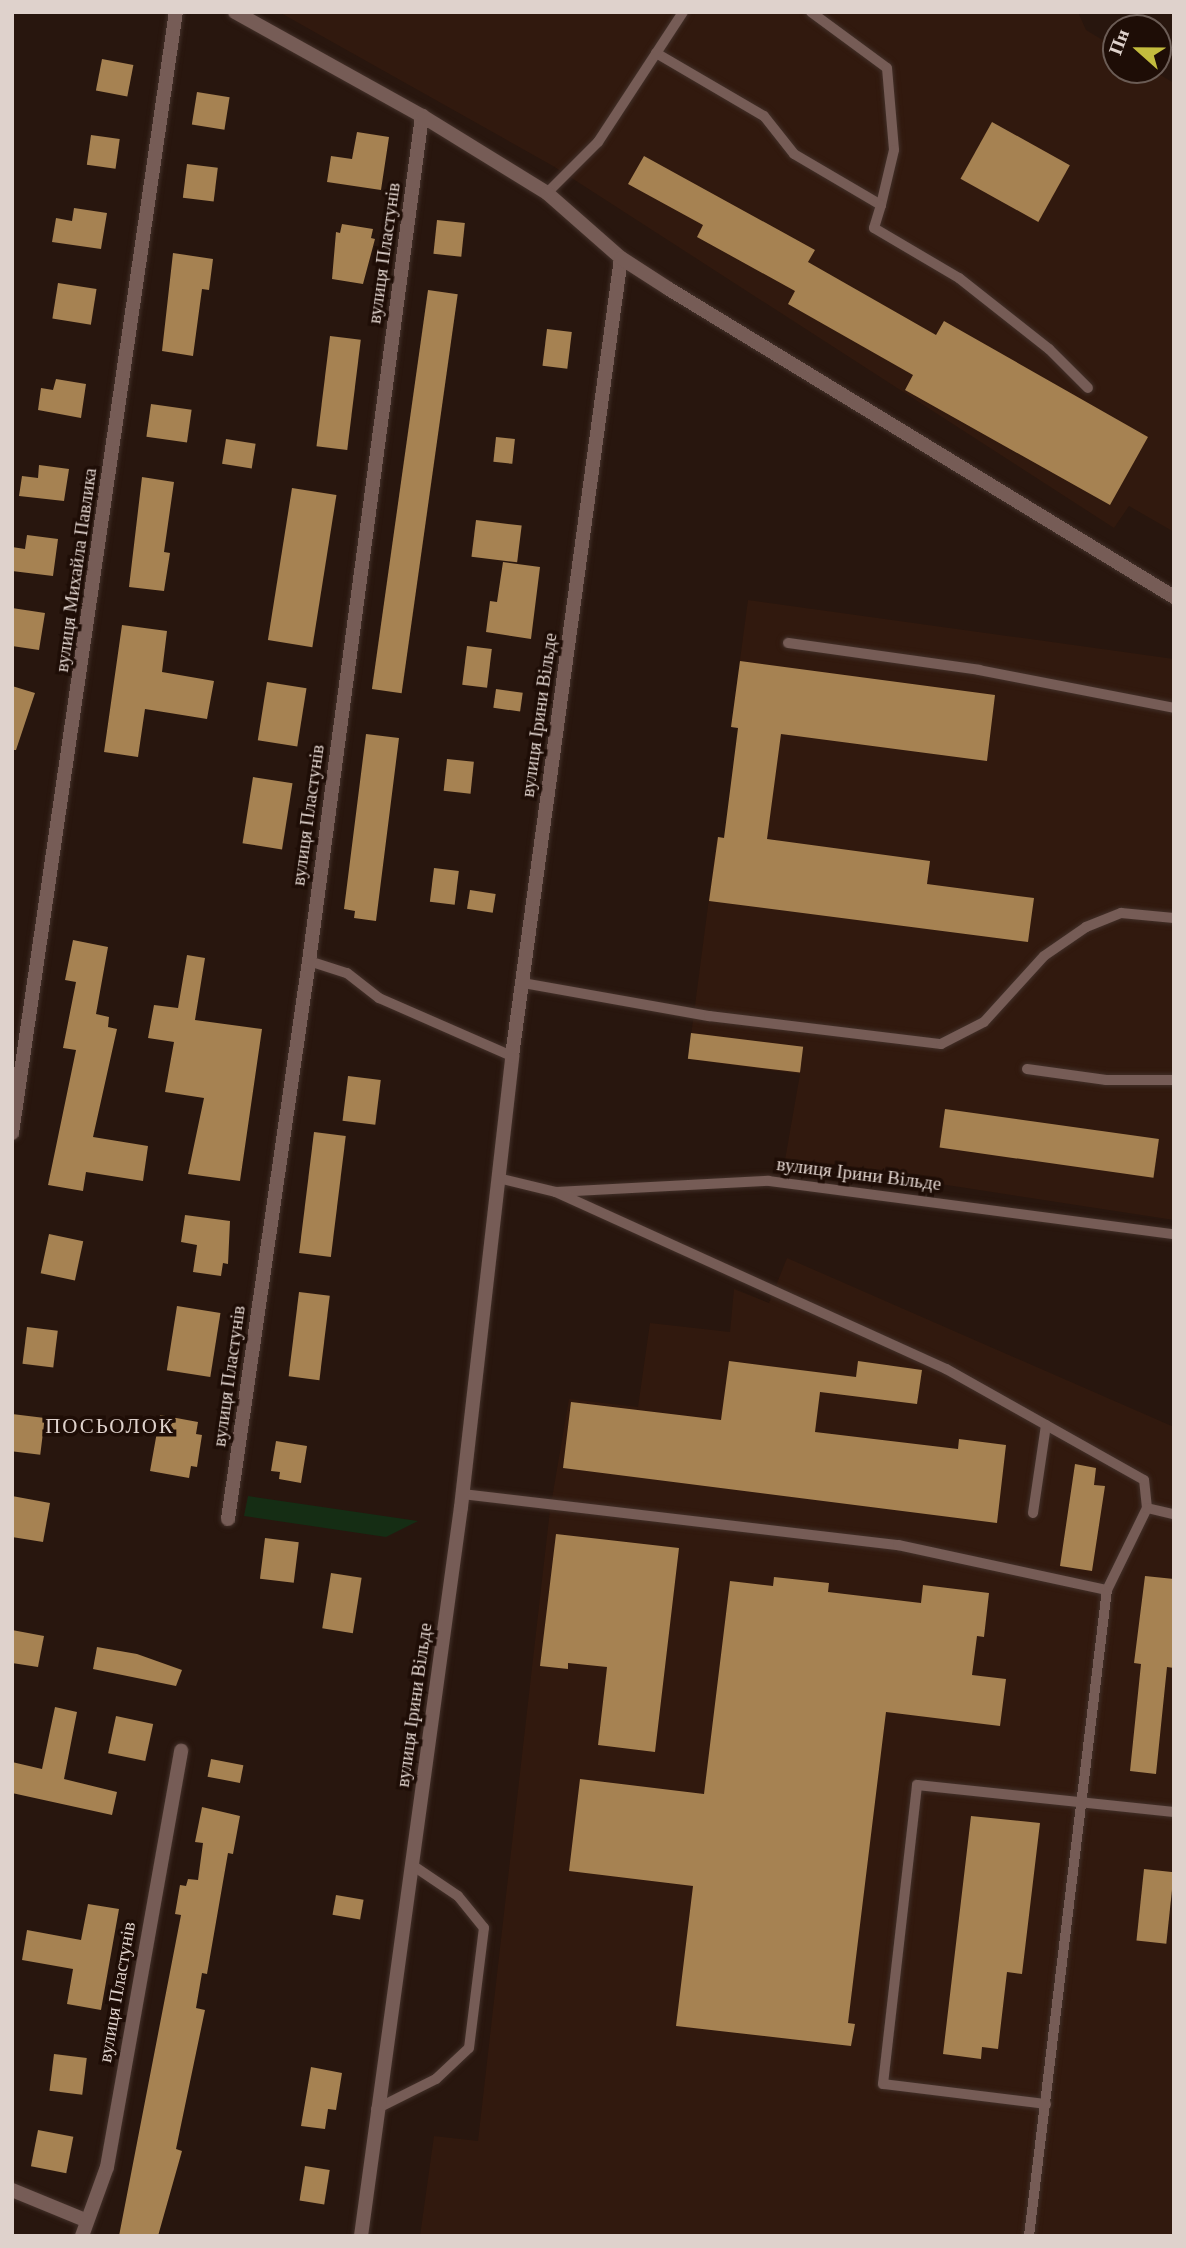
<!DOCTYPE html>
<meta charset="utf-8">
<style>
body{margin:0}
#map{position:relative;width:1186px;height:2248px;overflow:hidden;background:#28160e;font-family:Georgia,serif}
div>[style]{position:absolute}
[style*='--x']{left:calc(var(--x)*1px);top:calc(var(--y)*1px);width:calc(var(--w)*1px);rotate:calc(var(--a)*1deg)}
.built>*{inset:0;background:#31190e}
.green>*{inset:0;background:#152d14}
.building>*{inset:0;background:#a68252;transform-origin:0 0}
.roads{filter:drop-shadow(0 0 2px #423029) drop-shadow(0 0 2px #423029)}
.service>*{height:10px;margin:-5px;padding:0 5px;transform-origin:5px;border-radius:5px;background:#765c56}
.minor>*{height:14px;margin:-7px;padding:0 7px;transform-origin:7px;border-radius:7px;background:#765c56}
.tertiary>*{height:14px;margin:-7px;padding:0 7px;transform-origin:7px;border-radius:7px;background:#765c56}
span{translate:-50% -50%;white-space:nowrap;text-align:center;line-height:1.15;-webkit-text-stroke:7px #1e0d06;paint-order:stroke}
.street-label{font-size:19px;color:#dfd2cc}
.neighbourhood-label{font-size:21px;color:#dfd2cc;letter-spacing:2px}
.frame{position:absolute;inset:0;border:14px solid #dfd2cc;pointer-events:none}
.north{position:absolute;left:1102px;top:14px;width:70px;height:70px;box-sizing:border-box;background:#1e0d06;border:2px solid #6b5c55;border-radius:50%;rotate:291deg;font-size:19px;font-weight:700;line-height:28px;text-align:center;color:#dfd2cc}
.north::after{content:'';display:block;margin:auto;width:24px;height:32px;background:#c4bc3e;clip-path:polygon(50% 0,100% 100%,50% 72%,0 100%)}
</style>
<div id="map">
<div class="built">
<div style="clip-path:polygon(279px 12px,1078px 12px,1086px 30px,1116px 48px,1116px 70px,1152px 70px,1174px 83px,1174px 532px,1129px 506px,1114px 528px,553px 166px)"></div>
<div style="clip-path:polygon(748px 600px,1174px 659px,1174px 1220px,785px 1160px,800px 1074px,688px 1059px,717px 837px,724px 837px,738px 728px,731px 727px)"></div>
<div style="clip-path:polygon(787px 1258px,1174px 1427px,1174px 2236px,420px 2236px,434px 2136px,478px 2141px,550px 1510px,569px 1399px,638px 1407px,650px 1323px,730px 1332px,734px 1289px,769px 1303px)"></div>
</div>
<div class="green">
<div style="clip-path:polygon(248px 1496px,418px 1521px,386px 1537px,244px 1516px)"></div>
</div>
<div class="building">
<div style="left:102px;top:59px;width:32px;height:32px;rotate:11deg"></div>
<div style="left:197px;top:92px;width:33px;height:33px;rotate:9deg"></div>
<div style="left:992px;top:122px;width:89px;height:65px;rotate:29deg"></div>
<div style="clip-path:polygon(357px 132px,389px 137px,381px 190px,327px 182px,331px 156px,352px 159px)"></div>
<div style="left:91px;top:135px;width:29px;height:30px;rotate:8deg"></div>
<div style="clip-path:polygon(644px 156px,815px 250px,808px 262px,936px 335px,944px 321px,1148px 437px,1110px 505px,905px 390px,913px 375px,788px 304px,795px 291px,697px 237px,703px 225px,628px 184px)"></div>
<div style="left:187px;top:164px;width:31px;height:34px;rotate:7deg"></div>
<div style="clip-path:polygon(74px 208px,107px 213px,101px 249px,52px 242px,56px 218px,72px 221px)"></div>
<div style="left:437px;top:220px;width:28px;height:34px;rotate:6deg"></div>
<div style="clip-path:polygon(342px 224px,373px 229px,371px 238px,375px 239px,363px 284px,332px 279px,336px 232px,340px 233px)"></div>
<div style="clip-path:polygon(173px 253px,213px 259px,209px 290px,202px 289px,193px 356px,162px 351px)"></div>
<div style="left:58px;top:283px;width:39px;height:36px;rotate:9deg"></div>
<div style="left:428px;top:290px;width:30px;height:403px;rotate:8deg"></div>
<div style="left:547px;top:329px;width:25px;height:37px;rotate:7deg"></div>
<div style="left:330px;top:336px;width:31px;height:111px;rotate:7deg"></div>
<div style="clip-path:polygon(56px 379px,86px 384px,81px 418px,38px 410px,41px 388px,53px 390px)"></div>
<div style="left:151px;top:404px;width:41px;height:33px;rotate:8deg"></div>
<div style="left:496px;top:437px;width:19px;height:25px;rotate:6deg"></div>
<div style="left:226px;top:439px;width:30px;height:25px;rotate:9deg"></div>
<div style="clip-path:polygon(39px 465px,69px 469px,64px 501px,19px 496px,22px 476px,38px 478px)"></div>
<div style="clip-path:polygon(142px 477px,174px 482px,164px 552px,170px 553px,164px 591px,129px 587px)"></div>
<div style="left:292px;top:488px;width:45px;height:154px;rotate:9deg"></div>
<div style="left:476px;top:520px;width:46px;height:37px;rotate:7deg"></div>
<div style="clip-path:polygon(27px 535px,58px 539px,53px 576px,12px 571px,12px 547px,25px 549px)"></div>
<div style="clip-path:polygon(503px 562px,540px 567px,531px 639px,486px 632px,490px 601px,497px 602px)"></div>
<div style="clip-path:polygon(12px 608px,45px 613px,39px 650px,12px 646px)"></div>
<div style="clip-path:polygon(122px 625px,167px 631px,162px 672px,214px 681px,207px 719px,145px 709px,138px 757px,104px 752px)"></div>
<div style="left:467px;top:646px;width:25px;height:39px;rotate:7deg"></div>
<div style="clip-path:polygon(740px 661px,995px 695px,987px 761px,781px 734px,767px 839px,930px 861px,927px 884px,1034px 898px,1028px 942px,709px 901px,718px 837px,724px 838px,738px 728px,731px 727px)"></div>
<div style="left:267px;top:682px;width:40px;height:59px;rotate:9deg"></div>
<div style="clip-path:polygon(12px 686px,35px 693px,16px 750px,12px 750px)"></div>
<div style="left:496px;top:689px;width:27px;height:19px;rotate:8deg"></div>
<div style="clip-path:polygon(366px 734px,399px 738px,376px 921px,354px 918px,355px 911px,344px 909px)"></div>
<div style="left:447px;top:759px;width:27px;height:32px;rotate:6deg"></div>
<div style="left:253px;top:777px;width:40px;height:67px;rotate:9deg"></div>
<div style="left:434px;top:868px;width:25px;height:34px;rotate:7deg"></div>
<div style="left:470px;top:890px;width:26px;height:19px;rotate:9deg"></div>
<div style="clip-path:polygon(73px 940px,108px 947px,96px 1014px,109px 1017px,108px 1027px,117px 1029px,93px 1137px,148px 1146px,143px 1181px,86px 1172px,83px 1191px,48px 1185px,76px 1050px,63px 1048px,76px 982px,65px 980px)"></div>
<div style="clip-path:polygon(187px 955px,205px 958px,195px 1020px,262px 1029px,240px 1181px,188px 1174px,204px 1098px,165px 1092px,174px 1042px,148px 1038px,154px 1005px,178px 1008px)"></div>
<div style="left:691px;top:1033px;width:113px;height:26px;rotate:7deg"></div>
<div style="left:348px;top:1076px;width:33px;height:45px;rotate:7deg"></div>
<div style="left:945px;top:1109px;width:216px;height:39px;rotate:8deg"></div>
<div style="left:314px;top:1132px;width:32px;height:122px;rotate:7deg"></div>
<div style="clip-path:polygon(185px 1215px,230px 1221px,228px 1264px,223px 1263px,221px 1276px,193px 1272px,197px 1245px,181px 1242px)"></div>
<div style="left:49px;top:1234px;width:35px;height:40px;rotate:12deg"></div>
<div style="left:299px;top:1292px;width:31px;height:85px;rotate:7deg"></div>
<div style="left:177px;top:1306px;width:44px;height:65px;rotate:9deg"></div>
<div style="left:27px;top:1327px;width:31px;height:37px;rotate:7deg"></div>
<div style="clip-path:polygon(729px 1361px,856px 1377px,858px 1361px,922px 1370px,917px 1404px,820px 1392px,815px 1432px,958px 1449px,959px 1439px,1006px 1445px,997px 1523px,563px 1468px,571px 1402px,721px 1420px)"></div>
<div style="left:12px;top:1414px;width:33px;height:37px;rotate:7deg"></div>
<div style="clip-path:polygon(160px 1415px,198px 1422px,196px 1434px,202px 1435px,197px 1467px,191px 1466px,189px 1478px,150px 1471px)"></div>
<div style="clip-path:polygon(276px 1441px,307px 1446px,301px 1483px,279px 1479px,280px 1472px,271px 1471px)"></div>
<div style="clip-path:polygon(1075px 1464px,1096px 1468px,1094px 1485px,1105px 1486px,1092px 1571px,1060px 1566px)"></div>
<div style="clip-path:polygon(12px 1496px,50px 1503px,43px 1542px,12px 1537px)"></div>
<div style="clip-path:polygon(556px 1534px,679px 1548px,655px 1752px,598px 1745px,607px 1667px,568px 1663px,568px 1669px,540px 1666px)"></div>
<div style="left:265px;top:1538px;width:34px;height:41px;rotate:7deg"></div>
<div style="left:331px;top:1573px;width:31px;height:56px;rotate:9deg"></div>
<div style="clip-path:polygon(1145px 1576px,1174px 1579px,1174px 1668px,1167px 1667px,1156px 1774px,1130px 1771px,1141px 1664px,1134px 1663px)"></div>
<div style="clip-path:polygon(774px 1577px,829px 1583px,828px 1592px,921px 1603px,923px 1585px,989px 1593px,984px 1637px,977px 1636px,972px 1675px,1006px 1679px,1000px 1726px,886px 1712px,848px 2023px,855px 2024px,851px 2046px,676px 2026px,693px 1886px,569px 1871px,580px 1779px,704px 1794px,730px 1581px,773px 1586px)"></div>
<div style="clip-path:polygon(12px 1630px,44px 1636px,38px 1667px,12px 1663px)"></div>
<div style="clip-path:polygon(97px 1647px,137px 1654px,182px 1670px,176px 1686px,93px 1669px)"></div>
<div style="clip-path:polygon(55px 1707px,77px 1712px,64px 1779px,117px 1792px,112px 1815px,12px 1793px,12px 1762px,42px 1769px)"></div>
<div style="left:116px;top:1716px;width:38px;height:38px;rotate:12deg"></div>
<div style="left:211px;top:1759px;width:33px;height:18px;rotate:11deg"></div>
<div style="clip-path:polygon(202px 1807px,240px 1816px,233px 1854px,228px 1853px,207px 1974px,202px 1973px,196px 2008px,205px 2010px,176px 2149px,182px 2151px,158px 2236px,119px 2236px,181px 1915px,175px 1914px,180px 1885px,186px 1886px,188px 1879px,198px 1880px,203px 1843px,195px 1842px)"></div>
<div style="clip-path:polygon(971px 1816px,1040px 1823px,1022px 1974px,1007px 1972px,998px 2049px,982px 2047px,981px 2059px,943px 2054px)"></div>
<div style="left:1144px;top:1869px;width:30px;height:72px;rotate:6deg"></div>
<div style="left:336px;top:1895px;width:28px;height:20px;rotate:10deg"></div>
<div style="clip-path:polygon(88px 1904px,119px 1909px,101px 2010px,67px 2004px,73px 1969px,22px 1960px,27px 1930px,81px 1940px)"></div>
<div style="left:54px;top:2054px;width:33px;height:37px;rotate:7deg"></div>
<div style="clip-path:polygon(311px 2067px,342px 2073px,336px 2110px,328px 2109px,325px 2129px,301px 2126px)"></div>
<div style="left:38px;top:2130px;width:36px;height:37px;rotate:11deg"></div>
<div style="left:305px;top:2166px;width:25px;height:35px;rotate:9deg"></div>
</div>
<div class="roads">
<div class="service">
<div style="--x:811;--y:12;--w:94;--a:36.4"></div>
<div style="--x:887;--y:68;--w:82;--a:85.1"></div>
<div style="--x:894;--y:150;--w:57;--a:103.3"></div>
<div style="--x:656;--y:53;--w:125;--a:30.3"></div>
<div style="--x:764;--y:116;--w:48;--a:51.7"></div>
<div style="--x:794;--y:154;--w:101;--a:30.4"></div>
<div style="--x:881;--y:205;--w:24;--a:107"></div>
<div style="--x:874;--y:228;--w:99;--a:30.5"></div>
<div style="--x:959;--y:278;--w:115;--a:38.3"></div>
<div style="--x:1049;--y:349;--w:55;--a:45"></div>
<div style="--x:547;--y:193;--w:72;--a:-45"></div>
<div style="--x:598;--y:142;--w:155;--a:-56.8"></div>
<div style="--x:788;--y:643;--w:193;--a:8"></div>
<div style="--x:979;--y:670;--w:199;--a:11"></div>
<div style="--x:309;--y:961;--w:40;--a:18"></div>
<div style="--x:347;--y:973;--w:41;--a:38"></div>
<div style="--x:379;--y:998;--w:145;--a:23.6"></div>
<div style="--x:523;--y:983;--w:189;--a:10.1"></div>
<div style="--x:709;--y:1016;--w:234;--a:6.9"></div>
<div style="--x:941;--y:1044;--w:48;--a:-27.1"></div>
<div style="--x:984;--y:1022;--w:89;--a:-47.7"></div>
<div style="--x:1044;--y:956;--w:51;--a:-34.6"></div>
<div style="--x:1086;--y:927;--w:38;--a:-22"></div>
<div style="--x:1121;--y:913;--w:53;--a:5.4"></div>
<div style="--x:1027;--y:1069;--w:80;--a:7.9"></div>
<div style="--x:1106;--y:1080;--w:68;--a:0"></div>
<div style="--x:498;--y:1178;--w:60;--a:13.6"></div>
<div style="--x:556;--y:1192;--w:213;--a:-3"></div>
<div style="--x:769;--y:1181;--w:408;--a:7.5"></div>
<div style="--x:463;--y:1494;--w:438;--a:6.7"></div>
<div style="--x:898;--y:1545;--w:214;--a:12.2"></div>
<div style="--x:1107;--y:1590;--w:91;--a:-64"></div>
<div style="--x:1147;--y:1508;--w:28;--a:-96"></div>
<div style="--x:1144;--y:1480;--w:227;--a:-150.7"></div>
<div style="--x:946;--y:1369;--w:428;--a:-155.6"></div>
<div style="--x:1147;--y:1508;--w:28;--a:13"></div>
<div style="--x:1033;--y:1513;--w:89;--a:-81.6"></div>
<div style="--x:1046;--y:2104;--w:164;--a:-173"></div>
<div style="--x:883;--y:2084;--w:301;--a:-83.5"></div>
<div style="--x:917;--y:1785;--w:258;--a:6"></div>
<div style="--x:376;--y:2109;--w:67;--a:-26.6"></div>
<div style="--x:436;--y:2079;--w:45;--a:-43.2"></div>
<div style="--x:469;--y:2048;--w:121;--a:-82.9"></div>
<div style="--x:484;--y:1928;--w:41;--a:-129.1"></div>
<div style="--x:458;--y:1896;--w:55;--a:-146"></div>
<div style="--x:1029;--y:2236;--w:651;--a:-83.12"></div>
</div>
<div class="minor">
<div style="--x:12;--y:1133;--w:1133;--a:-81.68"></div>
<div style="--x:228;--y:1519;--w:564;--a:-81.74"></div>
<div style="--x:309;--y:961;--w:853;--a:-82.38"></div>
<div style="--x:12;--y:2190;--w:79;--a:22.3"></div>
<div style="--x:82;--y:2236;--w:73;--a:-70.1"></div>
<div style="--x:107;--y:2167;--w:423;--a:-79.9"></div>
<div style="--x:361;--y:2236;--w:736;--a:-82.19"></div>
<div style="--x:461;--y:1507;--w:454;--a:-83.5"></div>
<div style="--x:512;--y:1056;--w:805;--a:-82.22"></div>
</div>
<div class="tertiary">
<div style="--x:235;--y:12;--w:214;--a:29.1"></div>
<div style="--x:422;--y:116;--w:147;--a:31.6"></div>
<div style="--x:547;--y:193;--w:98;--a:41.3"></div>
<div style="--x:621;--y:258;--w:57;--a:32.9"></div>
<div style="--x:669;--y:289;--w:592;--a:31.38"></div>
</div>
</div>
<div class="street-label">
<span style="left:384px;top:253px;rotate:-82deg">вулиця Пластунів</span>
<span style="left:76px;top:570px;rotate:-82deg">вулиця Михайла Павлика</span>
<span style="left:539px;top:715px;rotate:-82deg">вулиця Ірини Вільде</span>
<span style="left:308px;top:815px;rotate:-82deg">вулиця Пластунів</span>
<span style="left:859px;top:1174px;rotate:7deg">вулиця Ірини Вільде</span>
<span style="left:229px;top:1376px;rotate:-82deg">вулиця Пластунів</span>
<span style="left:414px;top:1705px;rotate:-82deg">вулиця Ірини Вільде</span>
<span style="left:117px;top:1992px;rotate:-80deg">вулиця Пластунів</span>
</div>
<div class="neighbourhood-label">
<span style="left:110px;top:1426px">ПОСЬОЛОК</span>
</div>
<div class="frame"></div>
<div class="north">Пн</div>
</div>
